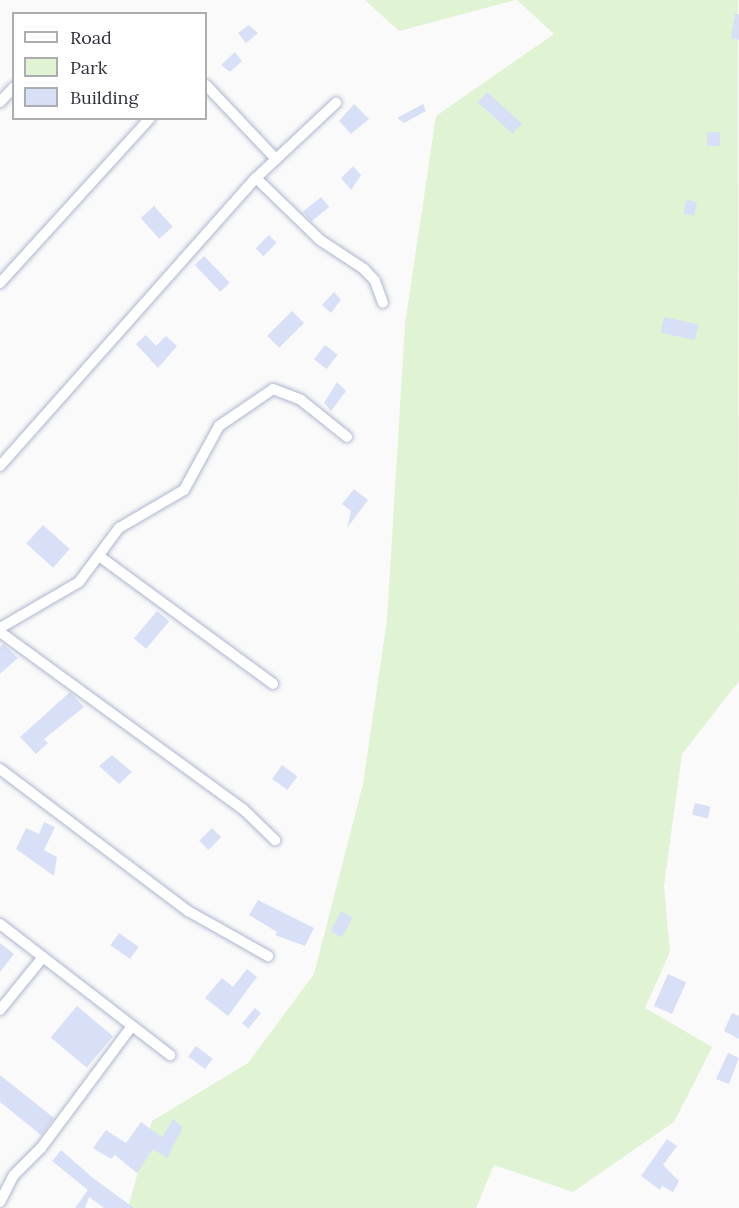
<!DOCTYPE html>
<style>
body{margin:0}
#map{position:relative;width:739px;height:1208px;overflow:hidden;background:#fafafa;font-family:Lora,serif}
div>[style]{position:absolute}
[style*='--x']{left:calc(var(--x)*1px);top:calc(var(--y)*1px);width:calc(var(--w)*1px);rotate:calc(var(--a)*1deg)}
.green>*{inset:0;background:#e0f3d3}
.building>*{inset:0;background:#d8e0f7;transform-origin:0 0}
.roads{filter:drop-shadow(0 0 2px #adb6ce) drop-shadow(0 0 2px #adb6ce)}
.street>*{height:10px;margin:-5px;padding:0 5px;transform-origin:5px;border-radius:5px;background:#fff}
span{translate:-50% -50%;white-space:nowrap;text-align:center;line-height:1.15;-webkit-text-stroke:5px #fff;paint-order:stroke}
.legend{position:absolute;left:12px;top:12px;width:195px;height:108px;box-sizing:border-box;background:#fff;border:2px solid #abadb1;margin:0;padding:8px 10px;list-style:none;font-size:18px;color:#2e313b}
.legend li{display:flex;align-items:center;gap:12px;height:30px}
.legend b{width:30px;border:2px solid #abadb1}
</style>
<div id="map">
<div class="green">
<div style="clip-path:polygon(365px 0,516px 0,399px 31px)"></div>
<div style="clip-path:polygon(517px 0,738px 0,739px 681px,682px 754px,664px 886px,670px 952px,645px 1008px,712px 1047px,674px 1122px,573px 1192px,494px 1165px,476px 1208px,128px 1208px,152px 1121px,248px 1063px,314px 974px,363px 784px,387px 620px,405px 324px,436px 116px,554px 34px)"></div>
</div>
<div class="building">
<div style="clip-path:polygon(735px 14px,739px 14px,739px 40px,731px 38px)"></div>
<div style="clip-path:polygon(249px 25px,258px 33px,246px 43px,238px 33px)"></div>
<div style="clip-path:polygon(235px 52px,242px 61px,230px 72px,221px 65px)"></div>
<div style="left:487px;top:92px;width:47px;height:14px;rotate:42deg"></div>
<div style="clip-path:polygon(354px 104px,369px 119px,351px 134px,339px 121px)"></div>
<div style="clip-path:polygon(423px 104px,426px 111px,404px 123px,397px 118px)"></div>
<div style="left:707px;top:132px;width:13px;height:14px"></div>
<div style="clip-path:polygon(353px 166px,361px 175px,351px 190px,341px 178px)"></div>
<div style="left:321px;top:197px;width:13px;height:23px;rotate:51deg"></div>
<div style="left:686px;top:200px;width:11px;height:14px;rotate:10deg"></div>
<div style="left:154px;top:206px;width:28px;height:18px;rotate:48deg"></div>
<div style="left:269px;top:235px;width:11px;height:19px;rotate:45deg"></div>
<div style="left:204px;top:256px;width:37px;height:13px;rotate:46deg"></div>
<div style="clip-path:polygon(334px 292px,341px 300px,331px 313px,322px 305px)"></div>
<div style="left:292px;top:311px;width:17px;height:35px;rotate:45deg"></div>
<div style="left:664px;top:317px;width:35px;height:16px;rotate:12deg"></div>
<div style="clip-path:polygon(146px 335px,156px 346px,166px 336px,177px 346px,158px 368px,136px 344px)"></div>
<div style="left:325px;top:345px;width:16px;height:18px;rotate:38deg"></div>
<div style="clip-path:polygon(337px 382px,346px 391px,331px 411px,324px 403px)"></div>
<div style="clip-path:polygon(354px 489px,368px 500px,347px 528px,351px 511px,342px 504px)"></div>
<div style="left:43px;top:525px;width:36px;height:25px;rotate:42deg"></div>
<div style="left:157px;top:611px;width:16px;height:36px;rotate:40deg"></div>
<div style="clip-path:polygon(3px 644px,18px 658px,0 674px,0 647px)"></div>
<div style="clip-path:polygon(70px 692px,84px 707px,44px 739px,48px 743px,36px 754px,20px 737px)"></div>
<div style="clip-path:polygon(112px 755px,132px 772px,119px 784px,99px 766px)"></div>
<div style="left:282px;top:765px;width:19px;height:17px;rotate:36deg"></div>
<div style="left:695px;top:803px;width:16px;height:12px;rotate:14deg"></div>
<div style="clip-path:polygon(44px 822px,55px 827px,44px 850px,57px 857px,54px 876px,16px 849px,26px 828px,39px 834px)"></div>
<div style="left:212px;top:828px;width:13px;height:18px;rotate:45deg"></div>
<div style="clip-path:polygon(258px 900px,314px 928px,305px 946px,275px 935px,277px 932px,249px 915px)"></div>
<div style="left:341px;top:911px;width:13px;height:23px;rotate:27deg"></div>
<div style="left:119px;top:933px;width:24px;height:15px;rotate:35deg"></div>
<div style="clip-path:polygon(0 943px,14px 954px,0 972px)"></div>
<div style="clip-path:polygon(247px 969px,257px 977px,228px 1016px,205px 998px,222px 978px,233px 987px)"></div>
<div style="left:668px;top:974px;width:20px;height:35px;rotate:24deg"></div>
<div style="left:77px;top:1006px;width:47px;height:41px;rotate:40deg"></div>
<div style="left:255px;top:1008px;width:8px;height:20px;rotate:40deg"></div>
<div style="clip-path:polygon(732px 1013px,739px 1016px,739px 1039px,724px 1031px)"></div>
<div style="left:196px;top:1046px;width:21px;height:13px;rotate:37deg"></div>
<div style="clip-path:polygon(728px 1053px,739px 1058px,729px 1084px,716px 1079px)"></div>
<div style="clip-path:polygon(0 1075px,54px 1118px,41px 1135px,0 1102px)"></div>
<div style="clip-path:polygon(173px 1119px,183px 1127px,167px 1158px,153px 1149px,137px 1173px,115px 1155px,111px 1159px,93px 1148px,106px 1130px,126px 1143px,141px 1122px,162px 1137px)"></div>
<div style="clip-path:polygon(667px 1139px,677px 1146px,663px 1165px,679px 1181px,673px 1192px,662px 1186px,660px 1190px,641px 1176px)"></div>
<div style="clip-path:polygon(61px 1150px,93px 1178px,134px 1208px,104px 1208px,89px 1197px,85px 1208px,75px 1208px,88px 1190px,52px 1161px)"></div>
</div>
<div class="roads">
<div class="street">
<div style="--x:206;--y:85;--w:102;--a:46.6"></div>
<div style="--x:0;--y:102;--w:21;--a:-47"></div>
<div style="--x:256;--y:178;--w:89;--a:44.1"></div>
<div style="--x:320;--y:240;--w:53;--a:33.4"></div>
<div style="--x:364;--y:269;--w:16;--a:47"></div>
<div style="--x:375;--y:281;--w:23;--a:70"></div>
<div style="--x:0;--y:283;--w:223;--a:-47.7"></div>
<div style="--x:0;--y:466;--w:385;--a:-48.4"></div>
<div style="--x:256;--y:178;--w:110;--a:-43.2"></div>
<div style="--x:99;--y:556;--w:216;--a:36.3"></div>
<div style="--x:0;--y:628;--w:91;--a:-30.2"></div>
<div style="--x:79;--y:582;--w:67;--a:-53.5"></div>
<div style="--x:119;--y:528;--w:75;--a:-30.3"></div>
<div style="--x:184;--y:490;--w:73;--a:-61.3"></div>
<div style="--x:219;--y:426;--w:65;--a:-34.4"></div>
<div style="--x:273;--y:389;--w:30;--a:21"></div>
<div style="--x:301;--y:400;--w:59;--a:38.8"></div>
<div style="--x:0;--y:632;--w:301;--a:36.1"></div>
<div style="--x:243;--y:809;--w:45;--a:44.1"></div>
<div style="--x:0;--y:769;--w:236;--a:37.1"></div>
<div style="--x:188;--y:911;--w:92;--a:29.4"></div>
<div style="--x:0;--y:924;--w:215;--a:37.6"></div>
<div style="--x:0;--y:1010;--w:68;--a:-50.9"></div>
<div style="--x:0;--y:1202;--w:30;--a:-63"></div>
<div style="--x:14;--y:1175;--w:38;--a:-45"></div>
<div style="--x:41;--y:1148;--w:152;--a:-53.3"></div>
</div>
</div>
<ul class="legend">
<li><b style="height:8px;background:#fff"></b>Road</li>
<li><b style="height:16px;background:#e0f3d3"></b>Park</li>
<li><b style="height:16px;background:#d8e0f7"></b>Building</li>
</ul>
</div>
